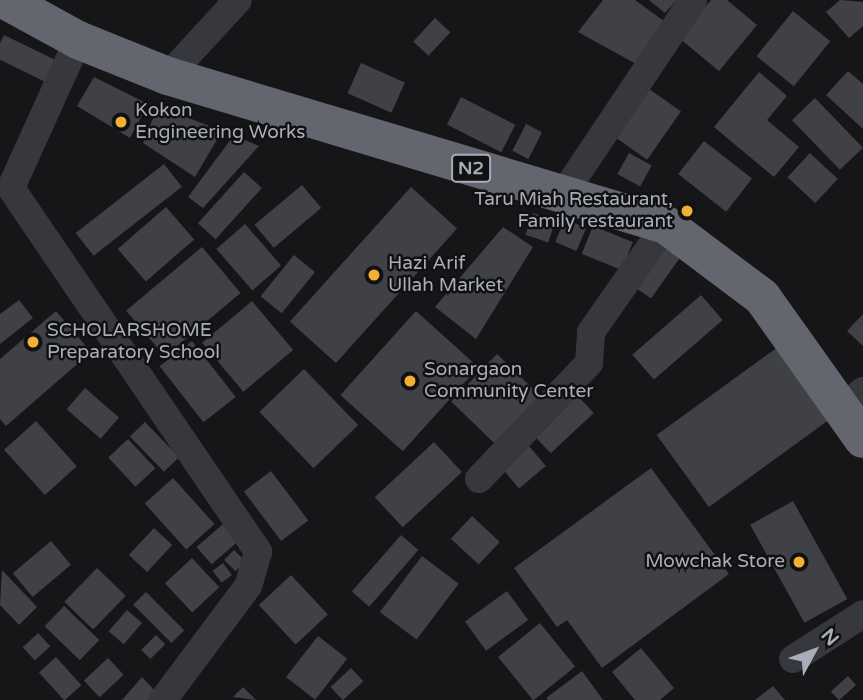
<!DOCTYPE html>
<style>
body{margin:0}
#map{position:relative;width:863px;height:700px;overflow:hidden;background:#161618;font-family:"Varela Round",sans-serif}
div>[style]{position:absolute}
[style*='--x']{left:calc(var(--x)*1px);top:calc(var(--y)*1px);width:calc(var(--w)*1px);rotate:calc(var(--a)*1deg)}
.building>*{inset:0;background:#404145;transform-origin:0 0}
.street>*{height:28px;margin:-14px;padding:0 14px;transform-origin:14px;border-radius:14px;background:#37383d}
.highway>*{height:38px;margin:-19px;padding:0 19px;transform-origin:19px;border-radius:19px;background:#63666e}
.dots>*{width:19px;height:19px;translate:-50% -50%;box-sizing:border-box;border:4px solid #111113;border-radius:50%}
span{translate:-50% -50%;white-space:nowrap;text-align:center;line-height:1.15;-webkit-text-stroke:5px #111113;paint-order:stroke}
.shield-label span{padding:2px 5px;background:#111113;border:2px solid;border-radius:5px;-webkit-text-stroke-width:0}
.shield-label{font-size:18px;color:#a8adb8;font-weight:700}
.poi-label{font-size:19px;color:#a8adb8}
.left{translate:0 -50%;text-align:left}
.right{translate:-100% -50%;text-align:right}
.north{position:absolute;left:779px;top:616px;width:70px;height:70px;-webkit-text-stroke:5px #111113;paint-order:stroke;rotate:49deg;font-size:19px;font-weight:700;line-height:28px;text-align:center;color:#a8adb8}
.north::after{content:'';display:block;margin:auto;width:24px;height:32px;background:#a8adb8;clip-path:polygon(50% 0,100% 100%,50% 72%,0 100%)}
</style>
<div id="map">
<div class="building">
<div style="clip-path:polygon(603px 0,635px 0,668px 24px,638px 65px,578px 32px)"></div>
<div style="clip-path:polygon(649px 0,677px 0,665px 13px)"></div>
<div style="clip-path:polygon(711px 0,727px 0,757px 25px,719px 71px,679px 38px)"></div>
<div style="clip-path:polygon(840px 0,863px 2px,863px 26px,849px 38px,826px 12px)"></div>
<div style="left:793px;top:11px;width:48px;height:58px;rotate:39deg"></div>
<div style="left:435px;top:18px;width:21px;height:32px;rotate:43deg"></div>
<div style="left:4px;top:35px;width:64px;height:24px;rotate:26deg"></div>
<div style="left:361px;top:63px;width:48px;height:33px;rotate:24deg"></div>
<div style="clip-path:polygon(848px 71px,863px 84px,863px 129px,826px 95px)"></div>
<div style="clip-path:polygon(759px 72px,787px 96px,767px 120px,799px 147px,774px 177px,714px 127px)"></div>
<div style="clip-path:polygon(94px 77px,148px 104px,130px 138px,77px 106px)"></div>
<div style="left:649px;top:89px;width:39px;height:59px;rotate:35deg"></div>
<div style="left:461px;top:97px;width:61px;height:31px;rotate:27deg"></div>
<div style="left:815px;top:98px;width:69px;height:32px;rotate:46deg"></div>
<div style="clip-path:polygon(158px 106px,222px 131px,195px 177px,143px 143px)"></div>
<div style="left:526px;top:124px;width:18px;height:30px;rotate:27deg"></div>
<div style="clip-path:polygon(234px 135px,259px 146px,203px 208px,188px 197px)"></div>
<div style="left:704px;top:141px;width:61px;height:42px;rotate:38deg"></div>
<div style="left:629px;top:153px;width:26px;height:24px;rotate:29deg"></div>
<div style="left:810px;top:153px;width:38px;height:33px;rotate:43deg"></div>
<div style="left:164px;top:164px;width:29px;height:112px;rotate:52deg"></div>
<div style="left:244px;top:172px;width:24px;height:69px;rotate:42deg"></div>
<div style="left:302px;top:185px;width:30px;height:62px;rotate:50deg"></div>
<div style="left:411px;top:187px;width:62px;height:181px;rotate:42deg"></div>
<div style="left:166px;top:207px;width:43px;height:64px;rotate:49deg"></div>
<div style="left:533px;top:213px;width:24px;height:23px;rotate:19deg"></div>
<div style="left:565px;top:219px;width:23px;height:25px;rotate:23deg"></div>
<div style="left:245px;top:224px;width:55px;height:38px;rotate:49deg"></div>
<div style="left:593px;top:226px;width:43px;height:30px;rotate:22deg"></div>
<div style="clip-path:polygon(503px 227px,533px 247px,476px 339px,435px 307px)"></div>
<div style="left:656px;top:241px;width:29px;height:50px;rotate:35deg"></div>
<div style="left:202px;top:247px;width:60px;height:99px;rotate:50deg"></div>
<div style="left:294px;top:255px;width:27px;height:53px;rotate:39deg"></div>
<div style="left:701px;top:295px;width:33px;height:91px;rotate:49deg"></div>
<div style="clip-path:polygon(19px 300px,33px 318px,0 344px,0 314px)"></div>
<div style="left:252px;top:301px;width:64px;height:65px;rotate:50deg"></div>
<div style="clip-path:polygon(56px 311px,91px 352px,6px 426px,0 419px,0 359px)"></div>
<div style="left:416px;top:311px;width:84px;height:113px;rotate:42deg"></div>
<div style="clip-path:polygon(863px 314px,863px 346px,847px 331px)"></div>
<div style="left:192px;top:341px;width:71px;height:41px;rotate:52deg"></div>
<div style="left:782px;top:344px;width:89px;height:155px;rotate:54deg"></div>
<div style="left:497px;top:354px;width:60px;height:66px;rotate:44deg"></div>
<div style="left:304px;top:369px;width:78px;height:62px;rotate:46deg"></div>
<div style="left:85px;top:388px;width:45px;height:28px;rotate:41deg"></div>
<div style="left:576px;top:394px;width:26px;height:59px;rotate:47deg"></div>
<div style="left:36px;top:421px;width:61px;height:43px;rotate:48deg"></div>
<div style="left:145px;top:422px;width:49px;height:21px;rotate:46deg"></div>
<div style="left:128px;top:439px;width:40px;height:27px;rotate:47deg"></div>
<div style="left:524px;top:440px;width:34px;height:35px;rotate:50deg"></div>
<div style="left:434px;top:442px;width:41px;height:81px;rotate:47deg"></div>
<div style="clip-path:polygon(651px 468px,729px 574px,602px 668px,567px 620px,557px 627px,514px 568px)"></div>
<div style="left:271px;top:471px;width:62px;height:34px;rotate:53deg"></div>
<div style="left:173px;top:478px;width:62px;height:38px;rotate:48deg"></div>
<div style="left:793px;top:501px;width:112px;height:49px;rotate:61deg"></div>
<div style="left:472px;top:516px;width:38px;height:31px;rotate:43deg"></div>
<div style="left:223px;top:524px;width:23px;height:35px;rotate:49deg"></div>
<div style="left:154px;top:528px;width:25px;height:37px;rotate:43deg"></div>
<div style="left:401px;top:535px;width:23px;height:75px;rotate:41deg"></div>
<div style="left:51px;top:541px;width:31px;height:50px;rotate:50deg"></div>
<div style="left:234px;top:550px;width:16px;height:14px;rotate:45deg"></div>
<div style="left:422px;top:556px;width:46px;height:70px;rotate:37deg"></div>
<div style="left:192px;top:558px;width:40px;height:37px;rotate:47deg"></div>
<div style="left:223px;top:563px;width:15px;height:13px;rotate:53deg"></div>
<div style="left:97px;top:568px;width:40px;height:47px;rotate:44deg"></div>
<div style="clip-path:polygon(2px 570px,37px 607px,19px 625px,0 605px)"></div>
<div style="left:291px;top:575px;width:54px;height:44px;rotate:47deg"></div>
<div style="left:507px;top:591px;width:36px;height:52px;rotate:54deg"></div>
<div style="left:146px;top:592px;width:54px;height:18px;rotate:45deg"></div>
<div style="left:64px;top:606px;width:49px;height:28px;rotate:44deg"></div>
<div style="left:127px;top:610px;width:20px;height:28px;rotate:41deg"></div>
<div style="left:540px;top:623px;width:56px;height:54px;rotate:51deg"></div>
<div style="left:38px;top:633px;width:18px;height:21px;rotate:47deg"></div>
<div style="left:156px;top:635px;width:13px;height:21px;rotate:45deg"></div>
<div style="left:318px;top:636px;width:37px;height:52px;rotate:38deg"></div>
<div style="clip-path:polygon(641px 648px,674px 688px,660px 700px,635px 700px,612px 672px)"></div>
<div style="left:56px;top:657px;width:38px;height:23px;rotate:48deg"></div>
<div style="left:108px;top:658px;width:23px;height:33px;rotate:47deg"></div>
<div style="left:351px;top:668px;width:18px;height:28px;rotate:47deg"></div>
<div style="clip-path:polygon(582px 671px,603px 700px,548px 700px,546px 698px)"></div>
<div style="left:848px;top:676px;width:12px;height:23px;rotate:48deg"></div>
<div style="clip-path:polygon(142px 677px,156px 692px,148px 700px,122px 700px)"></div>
<div style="clip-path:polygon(773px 686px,785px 700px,755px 700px)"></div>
<div style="clip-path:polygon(243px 687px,256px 700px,233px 697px)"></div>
</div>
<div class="street">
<div style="--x:78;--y:40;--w:162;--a:114.4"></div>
<div style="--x:11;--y:188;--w:440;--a:55.8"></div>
<div style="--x:258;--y:552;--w:35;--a:106"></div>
<div style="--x:248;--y:586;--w:142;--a:126.7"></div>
<div style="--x:168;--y:76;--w:103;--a:-47.4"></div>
<div style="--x:564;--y:193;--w:232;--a:-56.2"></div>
<div style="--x:845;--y:407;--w:24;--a:-42"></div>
<div style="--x:479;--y:479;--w:160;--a:-46.5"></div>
<div style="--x:589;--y:363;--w:31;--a:-86"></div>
<div style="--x:591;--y:332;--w:131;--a:-55"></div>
<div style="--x:793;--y:659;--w:83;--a:-32.7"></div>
</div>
<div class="highway">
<div style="--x:5;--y:0;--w:83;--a:28.7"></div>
<div style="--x:78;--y:40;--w:97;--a:21.8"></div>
<div style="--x:168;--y:76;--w:520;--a:16.66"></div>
<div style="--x:666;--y:225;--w:120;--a:36.9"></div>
<div style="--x:762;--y:297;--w:174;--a:54.6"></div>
</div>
<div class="dots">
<div style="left:121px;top:122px;background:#f2b134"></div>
<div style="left:687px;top:211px;background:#f2b134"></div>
<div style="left:374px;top:275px;background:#f2b134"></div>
<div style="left:33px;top:342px;background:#f2b134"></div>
<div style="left:410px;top:381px;background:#f2b134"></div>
<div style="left:799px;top:562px;background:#f2b134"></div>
</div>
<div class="shield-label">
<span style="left:471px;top:168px">N2</span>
</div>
<div class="poi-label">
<span class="left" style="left:135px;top:122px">Kokon<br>Engineering Works</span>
<span class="right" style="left:673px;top:211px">Taru Miah Restaurant,<br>Family restaurant</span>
<span class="left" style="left:388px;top:275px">Hazi Arif<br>Ullah Market</span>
<span class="left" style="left:47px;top:342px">SCHOLARSHOME<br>Preparatory School</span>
<span class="left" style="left:424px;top:381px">Sonargaon<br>Community Center</span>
<span class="right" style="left:785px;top:562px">Mowchak Store</span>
</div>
<div class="north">N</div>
</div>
